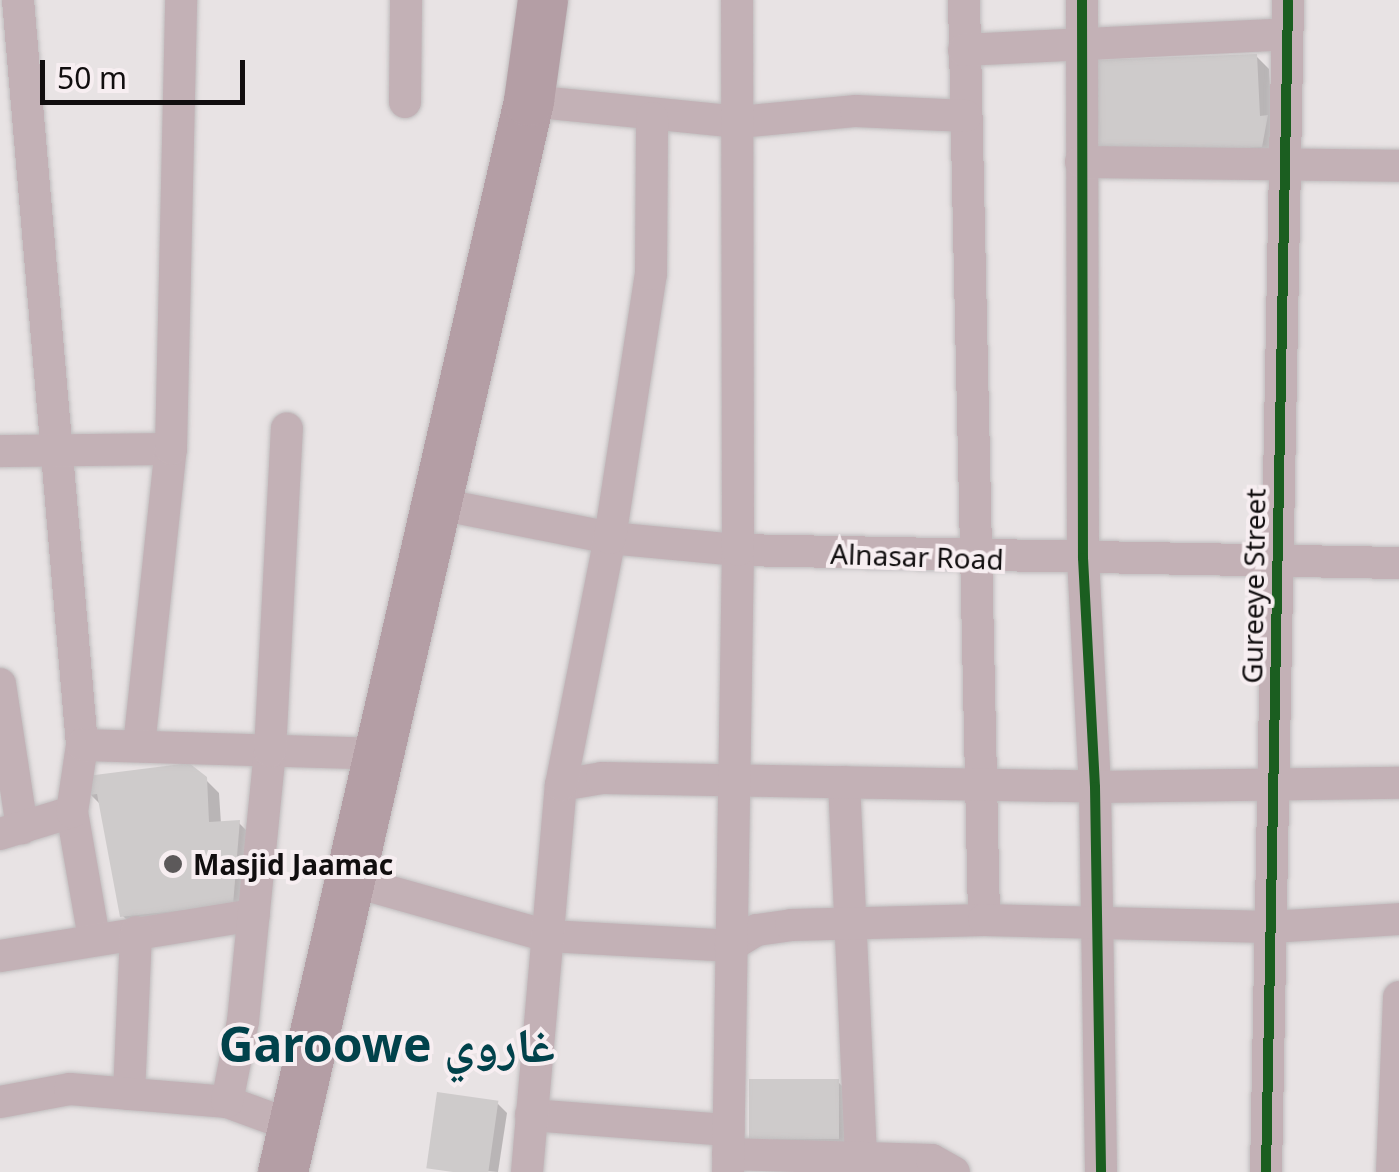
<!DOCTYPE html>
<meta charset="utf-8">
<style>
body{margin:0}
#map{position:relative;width:1399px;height:1172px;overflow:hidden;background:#e8e3e4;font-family:"Noto Sans","Noto Naskh Arabic",sans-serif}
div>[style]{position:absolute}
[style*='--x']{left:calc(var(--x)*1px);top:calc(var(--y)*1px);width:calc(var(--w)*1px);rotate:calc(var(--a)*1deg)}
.shadow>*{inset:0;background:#0003}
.building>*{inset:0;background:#cecbcb;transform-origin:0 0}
.roads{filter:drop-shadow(0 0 2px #c0bdbe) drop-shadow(0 0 2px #c0bdbe)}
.street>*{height:32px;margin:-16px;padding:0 16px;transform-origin:16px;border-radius:16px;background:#c3b1b6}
.primary>*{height:50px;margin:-25px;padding:0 25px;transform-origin:25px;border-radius:25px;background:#b49ea5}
.cycleway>*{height:10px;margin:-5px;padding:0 5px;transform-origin:5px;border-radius:5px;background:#1b5e20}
.dots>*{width:28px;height:28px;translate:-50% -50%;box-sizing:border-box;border:5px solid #f7eef1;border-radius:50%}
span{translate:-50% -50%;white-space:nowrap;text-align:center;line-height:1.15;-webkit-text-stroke:8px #f7eef1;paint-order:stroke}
.street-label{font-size:28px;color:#110e0f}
.poi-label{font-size:28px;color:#110e0f;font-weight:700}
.left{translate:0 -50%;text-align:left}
.town-label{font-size:48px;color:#01424b;font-weight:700}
.scale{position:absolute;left:40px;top:60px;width:205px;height:45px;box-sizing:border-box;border:5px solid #110e0f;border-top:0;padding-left:12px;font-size:30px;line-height:35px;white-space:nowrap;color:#110e0f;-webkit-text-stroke:8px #f7eef1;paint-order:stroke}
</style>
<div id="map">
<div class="shadow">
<div style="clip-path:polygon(1256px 56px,1269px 69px,1274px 159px,1115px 166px)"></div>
<div style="clip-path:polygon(205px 779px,219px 793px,221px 824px,239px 823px,252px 836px,245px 917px,136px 929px,122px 915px,100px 804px,87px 791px)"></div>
<div style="clip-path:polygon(838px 1082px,848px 1092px,848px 1148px,762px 1149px)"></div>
<div style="clip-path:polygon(497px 1103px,507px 1113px,498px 1172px,428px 1167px)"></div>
</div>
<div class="building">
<div style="clip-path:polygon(1257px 54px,1260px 116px,1268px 115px,1262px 147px,1099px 154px,1096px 60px)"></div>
<div style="clip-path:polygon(189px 763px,207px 777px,209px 822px,240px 820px,233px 905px,120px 917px,97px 794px,89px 795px,87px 776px)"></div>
<div style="left:839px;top:1079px;width:60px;height:90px;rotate:90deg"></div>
<div style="left:437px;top:1092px;width:62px;height:77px;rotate:8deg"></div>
</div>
<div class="roads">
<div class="street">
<div style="--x:18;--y:0;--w:748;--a:85.09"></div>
<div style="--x:964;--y:0;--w:920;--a:88.75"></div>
<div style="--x:1082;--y:0;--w:558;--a:89.9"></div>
<div style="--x:1083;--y:558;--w:229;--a:87"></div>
<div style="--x:1095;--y:787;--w:385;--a:89.1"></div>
<div style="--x:964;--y:50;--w:323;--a:-2.8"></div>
<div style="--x:529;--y:101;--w:211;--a:5.7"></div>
<div style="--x:739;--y:122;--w:118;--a:-5.4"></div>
<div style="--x:856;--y:111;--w:110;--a:2.6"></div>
<div style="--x:405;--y:102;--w:102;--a:-89.4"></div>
<div style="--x:1081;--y:162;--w:318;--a:0.7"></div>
<div style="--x:0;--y:451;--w:171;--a:-0.7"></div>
<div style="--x:439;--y:504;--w:174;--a:11.2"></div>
<div style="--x:610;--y:538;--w:129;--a:5.4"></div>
<div style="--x:738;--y:550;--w:661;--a:1.13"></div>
<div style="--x:0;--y:684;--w:146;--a:81.3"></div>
<div style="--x:139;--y:746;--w:299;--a:-83.9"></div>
<div style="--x:171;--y:449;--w:449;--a:-88.7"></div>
<div style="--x:844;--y:782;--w:376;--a:87.4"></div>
<div style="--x:561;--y:785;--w:42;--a:-9.7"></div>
<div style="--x:602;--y:778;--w:493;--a:1"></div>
<div style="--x:1095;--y:787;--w:304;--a:-0.8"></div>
<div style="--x:72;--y:812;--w:128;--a:80.1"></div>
<div style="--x:0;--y:834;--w:75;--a:-17"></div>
<div style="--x:72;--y:812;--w:68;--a:-81.5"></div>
<div style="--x:82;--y:745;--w:300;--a:1.7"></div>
<div style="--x:352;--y:881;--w:204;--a:15.7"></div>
<div style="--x:548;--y:936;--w:182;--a:3.1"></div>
<div style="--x:730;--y:946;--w:31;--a:-31"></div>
<div style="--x:757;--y:930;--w:34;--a:-8"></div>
<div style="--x:791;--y:925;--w:193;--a:-1.5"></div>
<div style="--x:984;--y:920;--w:286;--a:1.4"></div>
<div style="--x:1270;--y:927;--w:129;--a:-3.5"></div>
<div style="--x:0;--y:956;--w:257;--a:-9.2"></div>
<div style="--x:129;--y:1094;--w:162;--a:-87.5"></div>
<div style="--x:0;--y:1102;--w:71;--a:-10.5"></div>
<div style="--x:70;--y:1089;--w:158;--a:4.7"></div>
<div style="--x:227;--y:1102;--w:70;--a:20"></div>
<div style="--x:227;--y:1102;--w:83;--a:-78.8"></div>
<div style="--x:243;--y:1021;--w:271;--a:-84.3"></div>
<div style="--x:270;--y:751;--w:323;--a:-87"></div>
<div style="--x:531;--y:1115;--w:198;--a:4.4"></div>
<div style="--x:728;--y:1154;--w:204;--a:1.7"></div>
<div style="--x:932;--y:1160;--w:25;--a:29"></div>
<div style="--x:527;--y:1172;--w:388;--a:-85"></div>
<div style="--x:561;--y:785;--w:252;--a:-78.8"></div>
<div style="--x:610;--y:538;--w:267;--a:-81.2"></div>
<div style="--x:651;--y:274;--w:156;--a:-89.6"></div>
<div style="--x:728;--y:1172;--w:622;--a:-89.08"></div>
<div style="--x:738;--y:550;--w:550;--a:-90.1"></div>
<div style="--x:1266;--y:1172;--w:1172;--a:-88.92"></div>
<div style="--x:1392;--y:1172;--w:175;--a:-87.7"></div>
</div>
<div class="primary">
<div style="--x:283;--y:1172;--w:1099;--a:-77.06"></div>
<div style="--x:529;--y:101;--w:102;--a:-82.1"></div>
</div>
</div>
<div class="cycleway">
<div style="--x:1082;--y:0;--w:558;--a:89.9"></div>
<div style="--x:1083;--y:558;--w:229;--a:87"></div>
<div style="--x:1095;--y:787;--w:385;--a:89.1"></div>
<div style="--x:1266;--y:1172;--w:1172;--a:-88.92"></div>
</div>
<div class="dots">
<div style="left:173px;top:864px;background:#5c595a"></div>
</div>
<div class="street-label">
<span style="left:917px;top:556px;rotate:2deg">Alnasar Road</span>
<span style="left:1253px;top:586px;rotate:-89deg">Gureeye Street</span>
</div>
<div class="poi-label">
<span class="left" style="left:193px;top:864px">Masjid Jaamac</span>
</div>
<div class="town-label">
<span style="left:387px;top:1044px">Garoowe غاروي</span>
</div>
<div class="scale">50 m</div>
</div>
